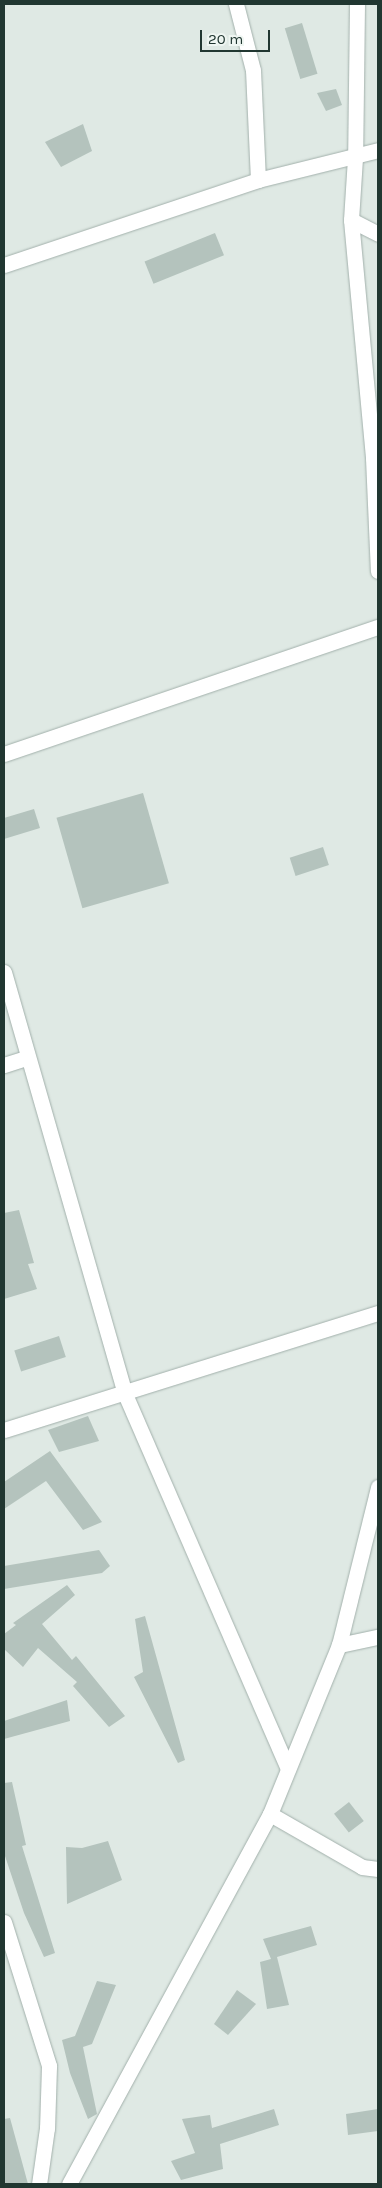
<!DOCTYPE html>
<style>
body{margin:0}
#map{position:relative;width:382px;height:2188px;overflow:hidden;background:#dfe9e4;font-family:Karla,sans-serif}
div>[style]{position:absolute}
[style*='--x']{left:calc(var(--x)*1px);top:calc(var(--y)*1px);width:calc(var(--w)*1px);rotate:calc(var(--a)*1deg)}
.building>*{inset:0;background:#b4c3bd;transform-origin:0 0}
.roads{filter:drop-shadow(0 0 1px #a2b0ab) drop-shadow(0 0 1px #a2b0ab)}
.minor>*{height:15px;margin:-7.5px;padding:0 7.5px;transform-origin:7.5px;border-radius:7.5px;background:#fff}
span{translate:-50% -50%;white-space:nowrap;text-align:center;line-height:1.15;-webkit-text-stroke:4px #eff6f2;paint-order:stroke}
.frame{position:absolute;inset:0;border:5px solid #213731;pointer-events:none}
.scale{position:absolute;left:200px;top:30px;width:70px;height:22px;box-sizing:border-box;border:2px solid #213731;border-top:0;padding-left:6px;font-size:15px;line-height:18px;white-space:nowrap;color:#213731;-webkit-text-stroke:4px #eff6f2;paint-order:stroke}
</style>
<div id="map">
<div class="building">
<div style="left:302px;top:23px;width:53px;height:18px;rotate:73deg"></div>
<div style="clip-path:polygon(336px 89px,342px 105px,326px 111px,317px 93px)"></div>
<div style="clip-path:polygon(83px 124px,92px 151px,61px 167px,45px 142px)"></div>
<div style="left:215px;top:233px;width:24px;height:76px;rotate:68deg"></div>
<div style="left:143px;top:793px;width:94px;height:90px;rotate:74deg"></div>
<div style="clip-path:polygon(34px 809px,40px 828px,4px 839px,4px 818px)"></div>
<div style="left:323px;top:847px;width:19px;height:35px;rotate:72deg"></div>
<div style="clip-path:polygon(19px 1210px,34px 1263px,28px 1264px,37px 1289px,4px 1299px,4px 1213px)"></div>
<div style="left:59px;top:1336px;width:22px;height:47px;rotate:72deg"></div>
<div style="clip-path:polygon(88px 1416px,99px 1441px,59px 1452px,48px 1430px)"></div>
<div style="clip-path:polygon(50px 1451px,102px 1522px,83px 1530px,46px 1481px,4px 1509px,4px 1482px)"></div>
<div style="clip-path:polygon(99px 1550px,110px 1566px,102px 1573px,4px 1589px,4px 1566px)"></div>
<div style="clip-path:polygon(67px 1585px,75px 1595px,42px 1624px,72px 1660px,76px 1656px,125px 1716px,109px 1727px,73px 1686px,77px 1682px,38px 1648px,23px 1667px,4px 1649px,4px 1634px,16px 1625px,13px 1623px)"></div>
<div style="clip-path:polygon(145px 1616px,185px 1760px,178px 1763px,134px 1677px,143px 1672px,135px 1619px)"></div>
<div style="clip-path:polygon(67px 1700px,70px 1721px,4px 1739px,4px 1721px)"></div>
<div style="clip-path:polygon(12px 1782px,26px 1845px,22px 1846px,55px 1953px,44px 1957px,24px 1913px,4px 1853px,4px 1783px)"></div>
<div style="left:349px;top:1802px;width:24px;height:19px;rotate:52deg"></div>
<div style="clip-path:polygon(108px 1841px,122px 1880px,67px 1904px,66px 1847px,82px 1848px)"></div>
<div style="clip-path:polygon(311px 1926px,317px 1945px,277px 1957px,289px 2005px,267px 2009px,260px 1962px,271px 1959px,263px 1939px)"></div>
<div style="clip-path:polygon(97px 1981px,116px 1985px,92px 2044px,83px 2047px,97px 2114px,88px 2119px,70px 2073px,62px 2040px,75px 2036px)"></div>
<div style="clip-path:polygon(237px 1990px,256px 2004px,228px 2035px,214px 2024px)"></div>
<div style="clip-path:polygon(274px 2109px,279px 2125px,220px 2144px,223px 2169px,181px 2180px,171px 2161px,195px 2153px,182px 2119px,210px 2115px,212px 2128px)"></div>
<div style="clip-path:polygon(378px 2109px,378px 2131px,348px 2135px,346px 2114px)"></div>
<div style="clip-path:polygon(10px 2118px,28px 2184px,4px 2184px,4px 2119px)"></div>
</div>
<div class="roads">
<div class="minor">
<div style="--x:236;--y:4;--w:68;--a:75.6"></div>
<div style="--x:253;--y:70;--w:110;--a:87.4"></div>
<div style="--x:357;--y:4;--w:154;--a:90.7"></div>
<div style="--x:355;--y:158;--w:62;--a:93.7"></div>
<div style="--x:351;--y:220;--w:239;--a:84.7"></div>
<div style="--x:373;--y:458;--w:113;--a:87.5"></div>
<div style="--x:351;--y:220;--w:30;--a:27"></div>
<div style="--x:4;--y:265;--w:268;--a:-18.5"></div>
<div style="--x:258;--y:180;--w:124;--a:-14"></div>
<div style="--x:4;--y:754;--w:395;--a:-18.8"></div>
<div style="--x:4;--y:972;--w:439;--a:74"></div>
<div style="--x:125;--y:1394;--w:408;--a:66.5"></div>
<div style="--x:4;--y:1065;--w:25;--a:-18"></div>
<div style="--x:4;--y:1430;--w:392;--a:-17.4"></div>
<div style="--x:339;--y:1645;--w:40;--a:-12"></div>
<div style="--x:270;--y:1814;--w:106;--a:29.9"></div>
<div style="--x:362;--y:1867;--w:16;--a:7"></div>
<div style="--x:4;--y:1922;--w:151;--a:72.6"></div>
<div style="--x:49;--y:2066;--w:62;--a:91.8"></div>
<div style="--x:47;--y:2128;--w:57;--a:98.1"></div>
<div style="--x:69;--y:2184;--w:421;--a:-61.5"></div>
<div style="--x:270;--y:1814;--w:183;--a:-67.8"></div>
<div style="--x:339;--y:1645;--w:163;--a:-76.1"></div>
</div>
</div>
<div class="frame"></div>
<div class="scale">20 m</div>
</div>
